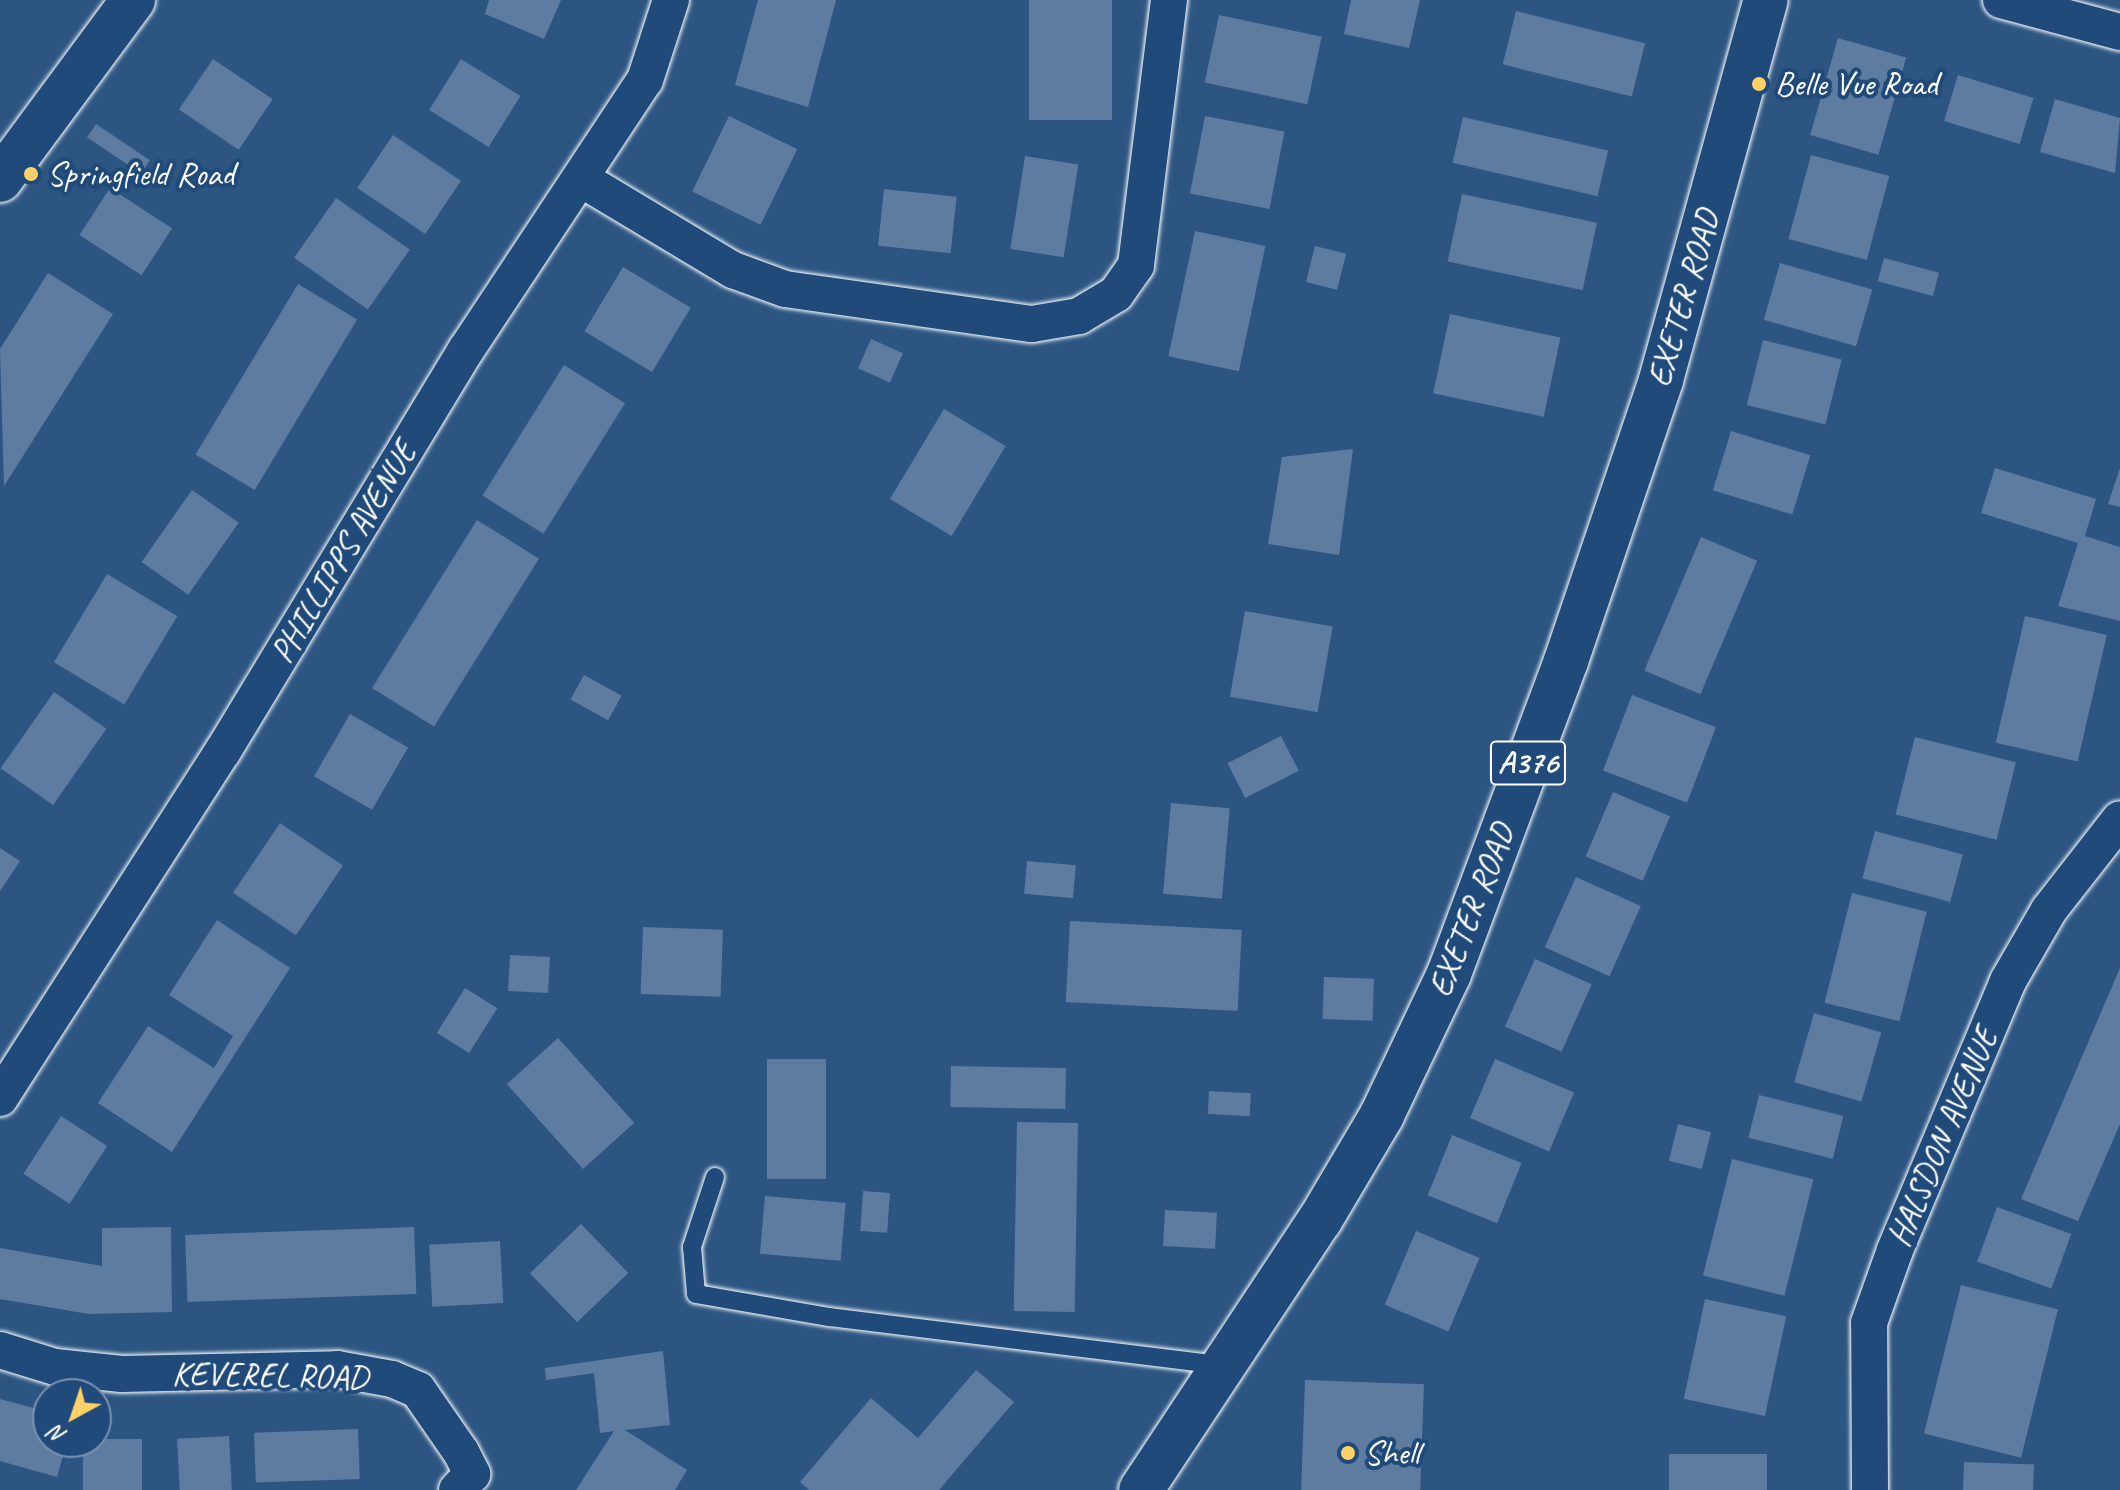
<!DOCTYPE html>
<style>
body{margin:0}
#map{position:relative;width:2120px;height:1490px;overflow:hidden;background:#2c5582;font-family:Caveat,sans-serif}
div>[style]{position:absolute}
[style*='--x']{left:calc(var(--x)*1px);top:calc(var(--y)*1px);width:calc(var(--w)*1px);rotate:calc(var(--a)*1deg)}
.building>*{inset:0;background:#5e7c9f;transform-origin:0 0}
.roads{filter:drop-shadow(0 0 2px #fff) drop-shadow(0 0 2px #fff)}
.lane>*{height:18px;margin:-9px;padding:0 9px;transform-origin:9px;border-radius:9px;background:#1f4a7a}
.street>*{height:36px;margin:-18px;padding:0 18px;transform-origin:18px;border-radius:18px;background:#1f4a7a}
.secondary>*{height:44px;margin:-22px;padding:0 22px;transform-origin:22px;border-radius:22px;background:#1f4a7a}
.highway>*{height:44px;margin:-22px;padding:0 22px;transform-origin:22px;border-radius:22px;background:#1f4a7a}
.dots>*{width:22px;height:22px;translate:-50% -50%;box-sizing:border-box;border:4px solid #1f4a7a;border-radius:50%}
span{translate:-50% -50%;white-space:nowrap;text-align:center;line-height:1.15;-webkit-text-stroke:8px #1f4a7a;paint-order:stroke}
.shield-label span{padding:2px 6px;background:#1f4a7a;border:2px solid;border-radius:6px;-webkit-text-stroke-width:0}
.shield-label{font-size:32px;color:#fff;font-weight:700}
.poi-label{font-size:34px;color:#fff}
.left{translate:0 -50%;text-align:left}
.street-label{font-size:34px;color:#fff}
.north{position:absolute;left:32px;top:1378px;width:80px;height:80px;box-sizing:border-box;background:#1f4a7a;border:2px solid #7992af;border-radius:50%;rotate:220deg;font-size:22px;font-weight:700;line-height:32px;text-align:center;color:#fff}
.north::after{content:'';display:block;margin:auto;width:28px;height:36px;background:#ffd166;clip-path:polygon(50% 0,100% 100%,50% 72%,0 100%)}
</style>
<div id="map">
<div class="building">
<div style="clip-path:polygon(489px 0,561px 0,544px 39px,485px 14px)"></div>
<div style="clip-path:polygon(758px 0,836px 0,808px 107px,735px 85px)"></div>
<div style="left:1029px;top:0;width:83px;height:120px"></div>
<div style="clip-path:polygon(1351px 0,1420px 0,1409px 48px,1344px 34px)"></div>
<div style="left:1516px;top:11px;width:133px;height:55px;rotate:14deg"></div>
<div style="left:1219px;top:15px;width:105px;height:69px;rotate:12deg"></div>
<div style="left:1838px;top:38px;width:71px;height:101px;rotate:16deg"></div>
<div style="left:213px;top:59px;width:72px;height:61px;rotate:34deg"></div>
<div style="left:461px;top:59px;width:70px;height:60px;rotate:32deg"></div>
<div style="left:1958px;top:75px;width:79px;height:48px;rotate:17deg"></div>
<div style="clip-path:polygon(2055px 99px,2120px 118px,2115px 173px,2040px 152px)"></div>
<div style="left:729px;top:116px;width:76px;height:84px;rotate:26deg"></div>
<div style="left:1205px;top:116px;width:81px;height:79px;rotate:11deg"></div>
<div style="left:1463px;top:117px;width:149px;height:47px;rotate:13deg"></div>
<div style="left:96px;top:124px;width:65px;height:16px;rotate:34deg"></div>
<div style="left:393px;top:135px;width:82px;height:64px;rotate:34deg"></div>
<div style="left:1811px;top:155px;width:81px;height:87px;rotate:15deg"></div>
<div style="left:1025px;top:156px;width:54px;height:94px;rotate:9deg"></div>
<div style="left:110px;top:188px;width:74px;height:56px;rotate:33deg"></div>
<div style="left:884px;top:189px;width:73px;height:57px;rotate:6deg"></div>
<div style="left:1462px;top:194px;width:138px;height:69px;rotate:12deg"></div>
<div style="left:336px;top:198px;width:90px;height:73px;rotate:35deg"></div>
<div style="left:1195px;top:231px;width:72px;height:128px;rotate:12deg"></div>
<div style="left:1315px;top:246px;width:32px;height:37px;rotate:14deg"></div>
<div style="left:1884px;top:258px;width:57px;height:24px;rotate:15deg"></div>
<div style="left:1780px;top:263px;width:96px;height:59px;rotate:16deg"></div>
<div style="left:623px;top:267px;width:79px;height:75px;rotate:31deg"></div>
<div style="clip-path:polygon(48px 273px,113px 314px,4px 486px,0 349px)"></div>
<div style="left:298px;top:284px;width:69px;height:199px;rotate:31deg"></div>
<div style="left:1450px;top:314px;width:113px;height:81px;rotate:12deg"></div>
<div style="left:871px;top:339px;width:35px;height:32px;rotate:24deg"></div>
<div style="left:1763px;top:340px;width:81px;height:67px;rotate:14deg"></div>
<div style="left:564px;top:365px;width:72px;height:154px;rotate:32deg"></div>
<div style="left:944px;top:409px;width:72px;height:105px;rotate:31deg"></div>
<div style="left:1731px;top:431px;width:83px;height:62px;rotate:17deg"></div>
<div style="clip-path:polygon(1353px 449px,1339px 555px,1268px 544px,1282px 457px)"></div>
<div style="clip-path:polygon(1995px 468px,2096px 499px,2085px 536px,2120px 547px,2120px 621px,2058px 606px,2078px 543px,1981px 513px)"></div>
<div style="clip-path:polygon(2120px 468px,2120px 507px,2108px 504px)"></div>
<div style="left:192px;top:490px;width:57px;height:88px;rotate:35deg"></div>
<div style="left:477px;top:520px;width:73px;height:198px;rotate:32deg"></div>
<div style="left:1701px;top:537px;width:61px;height:145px;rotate:23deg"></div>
<div style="left:107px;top:574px;width:82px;height:103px;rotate:31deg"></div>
<div style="left:1245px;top:611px;width:89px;height:87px;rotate:10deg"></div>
<div style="left:2025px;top:616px;width:84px;height:130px;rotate:13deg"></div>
<div style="left:584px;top:675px;width:43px;height:28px;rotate:29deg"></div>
<div style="left:54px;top:692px;width:64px;height:93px;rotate:35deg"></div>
<div style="left:1632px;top:695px;width:90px;height:81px;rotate:21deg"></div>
<div style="left:350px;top:714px;width:67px;height:72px;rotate:30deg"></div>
<div style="left:1281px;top:736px;width:39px;height:60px;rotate:63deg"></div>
<div style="left:1915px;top:737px;width:104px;height:80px;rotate:14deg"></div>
<div style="left:1613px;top:792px;width:62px;height:70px;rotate:23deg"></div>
<div style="left:1171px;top:803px;width:59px;height:91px;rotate:5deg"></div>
<div style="left:280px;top:823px;width:76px;height:84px;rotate:34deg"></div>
<div style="left:1875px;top:831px;width:91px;height:49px;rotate:15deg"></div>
<div style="clip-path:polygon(0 848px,20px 861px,0 891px)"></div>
<div style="left:1027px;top:861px;width:49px;height:33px;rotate:5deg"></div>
<div style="left:1576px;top:877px;width:71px;height:77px;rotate:24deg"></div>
<div style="left:1852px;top:893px;width:77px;height:113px;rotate:14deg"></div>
<div style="clip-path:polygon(217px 920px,290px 968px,172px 1152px,98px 1103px,148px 1026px,214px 1068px,233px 1036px,169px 995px)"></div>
<div style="left:1070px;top:921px;width:172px;height:81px;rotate:3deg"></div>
<div style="left:643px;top:927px;width:80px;height:67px;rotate:2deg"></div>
<div style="left:510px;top:955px;width:40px;height:36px;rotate:3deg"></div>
<div style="left:1535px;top:959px;width:62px;height:74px;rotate:24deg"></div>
<div style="clip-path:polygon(2120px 968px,2120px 1124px,2078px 1221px,2021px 1199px)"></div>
<div style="left:1324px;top:977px;width:50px;height:42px;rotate:2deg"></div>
<div style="left:465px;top:988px;width:38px;height:53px;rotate:32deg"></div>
<div style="left:1814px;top:1013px;width:70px;height:72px;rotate:16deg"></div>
<div style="left:558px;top:1038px;width:114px;height:69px;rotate:48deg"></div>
<div style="left:767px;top:1059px;width:59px;height:120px"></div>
<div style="left:1495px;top:1059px;width:86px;height:64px;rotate:23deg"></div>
<div style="left:951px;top:1066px;width:115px;height:41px;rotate:1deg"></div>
<div style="left:1209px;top:1091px;width:42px;height:23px;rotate:3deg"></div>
<div style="left:1759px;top:1095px;width:87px;height:44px;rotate:14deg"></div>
<div style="left:61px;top:1116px;width:55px;height:69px;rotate:33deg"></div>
<div style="left:1017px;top:1122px;width:61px;height:189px;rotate:1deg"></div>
<div style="left:1678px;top:1124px;width:34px;height:38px;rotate:14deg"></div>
<div style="left:1452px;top:1135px;width:75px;height:65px;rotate:22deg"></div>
<div style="left:1732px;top:1159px;width:84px;height:120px;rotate:14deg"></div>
<div style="left:863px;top:1191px;width:27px;height:40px;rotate:4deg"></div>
<div style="left:765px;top:1196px;width:81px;height:58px;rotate:5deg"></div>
<div style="left:1997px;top:1207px;width:79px;height:58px;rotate:20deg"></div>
<div style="left:1165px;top:1210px;width:52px;height:36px;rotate:3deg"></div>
<div style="left:581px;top:1224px;width:68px;height:71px;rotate:46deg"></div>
<div style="clip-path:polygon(171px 1227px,172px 1312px,89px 1314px,0 1299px,0 1248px,102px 1266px,102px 1228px)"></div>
<div style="left:414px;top:1227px;width:67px;height:229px;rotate:88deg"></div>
<div style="left:1416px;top:1231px;width:69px;height:80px;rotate:23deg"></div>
<div style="left:500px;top:1241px;width:62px;height:71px;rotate:87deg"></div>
<div style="left:1961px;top:1285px;width:100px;height:153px;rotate:14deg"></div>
<div style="left:1705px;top:1299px;width:83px;height:102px;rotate:12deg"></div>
<div style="clip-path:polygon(663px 1351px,670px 1425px,625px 1430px,687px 1470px,675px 1490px,576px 1490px,614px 1431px,600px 1433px,594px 1373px,546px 1380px,545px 1368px)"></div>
<div style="clip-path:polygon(976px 1370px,1014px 1402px,939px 1490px,809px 1490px,800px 1482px,871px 1398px,918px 1438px)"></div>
<div style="left:1305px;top:1380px;width:119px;height:110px;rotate:2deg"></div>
<div style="clip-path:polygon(0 1399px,48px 1412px,48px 1442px,67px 1442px,57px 1477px,0 1461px)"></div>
<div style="left:358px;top:1429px;width:50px;height:104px;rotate:88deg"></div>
<div style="left:229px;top:1436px;width:54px;height:52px;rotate:87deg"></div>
<div style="left:142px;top:1439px;width:51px;height:59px;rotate:90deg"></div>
<div style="left:1669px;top:1454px;width:98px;height:36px"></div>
<div style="left:1964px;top:1462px;width:70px;height:28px;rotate:2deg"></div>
</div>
<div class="roads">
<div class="lane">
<div style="--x:715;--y:1177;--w:74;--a:108.2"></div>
<div style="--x:692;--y:1247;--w:47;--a:85.1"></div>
<div style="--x:696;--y:1294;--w:135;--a:9.8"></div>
<div style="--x:829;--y:1317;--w:394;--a:7"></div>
</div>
<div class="street">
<div style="--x:2001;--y:0;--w:123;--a:15.1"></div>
<div style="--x:583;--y:180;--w:175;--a:31"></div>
<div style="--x:733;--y:270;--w:55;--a:20.1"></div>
<div style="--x:785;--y:289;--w:249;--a:8.1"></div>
<div style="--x:1032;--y:324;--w:48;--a:-9.7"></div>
<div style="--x:1079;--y:316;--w:43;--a:-30.7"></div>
<div style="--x:1116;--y:294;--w:35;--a:-55"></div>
<div style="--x:1136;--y:265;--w:267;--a:-82.9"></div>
<div style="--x:0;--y:1098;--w:412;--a:-57.3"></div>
<div style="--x:223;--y:751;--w:469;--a:-58.8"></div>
<div style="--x:466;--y:350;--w:324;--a:-56.5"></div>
<div style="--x:645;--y:80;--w:84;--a:-72"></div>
<div style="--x:0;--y:1350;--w:58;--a:17.2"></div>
<div style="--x:55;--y:1367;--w:67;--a:6"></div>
<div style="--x:122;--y:1374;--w:215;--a:-1.3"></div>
<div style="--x:337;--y:1369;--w:56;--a:10.3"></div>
<div style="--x:392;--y:1379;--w:28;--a:23"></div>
<div style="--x:418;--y:1390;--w:75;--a:55.3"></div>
<div style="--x:461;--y:1452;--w:25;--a:63"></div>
<div style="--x:472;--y:1474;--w:22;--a:133"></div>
<div style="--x:1870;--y:1490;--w:167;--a:-90.3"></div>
<div style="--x:1869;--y:1323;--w:77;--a:-70.4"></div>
<div style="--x:1895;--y:1250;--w:292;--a:-67.2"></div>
<div style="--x:2008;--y:981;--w:82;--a:-60"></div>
<div style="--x:2049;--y:910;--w:115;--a:-52"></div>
</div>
<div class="secondary">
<div style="--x:0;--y:180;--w:224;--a:-53.5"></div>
</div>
<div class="highway">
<div style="--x:1141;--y:1490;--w:324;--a:-56.5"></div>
<div style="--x:1320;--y:1220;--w:122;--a:-59.4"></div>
<div style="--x:1382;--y:1115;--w:156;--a:-64.6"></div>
<div style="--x:1449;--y:974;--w:334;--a:-69.5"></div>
<div style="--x:1566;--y:661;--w:297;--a:-71.3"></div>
<div style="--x:1661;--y:380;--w:394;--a:-74.6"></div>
</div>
</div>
<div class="dots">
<div style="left:1759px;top:84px;background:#ffd166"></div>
<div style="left:31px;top:174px;background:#ffd166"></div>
<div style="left:1348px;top:1453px;background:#ffd166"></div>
</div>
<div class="shield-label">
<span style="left:1528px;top:763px">A376</span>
</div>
<div class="poi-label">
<span class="left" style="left:1775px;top:84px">Belle Vue Road</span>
<span class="left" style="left:47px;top:174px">Springfield Road</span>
<span class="left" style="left:1364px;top:1453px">Shell</span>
</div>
<div class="street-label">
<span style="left:1683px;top:298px;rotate:-74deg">EXETER ROAD</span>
<span style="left:343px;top:552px;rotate:-59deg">PHILLIPPS AVENUE</span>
<span style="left:1471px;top:910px;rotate:-69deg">EXETER ROAD</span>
<span style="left:1942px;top:1137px;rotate:-67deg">HALSDON AVENUE</span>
<span style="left:270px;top:1375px;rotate:1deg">KEVEREL ROAD</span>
</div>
<div class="north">N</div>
</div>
